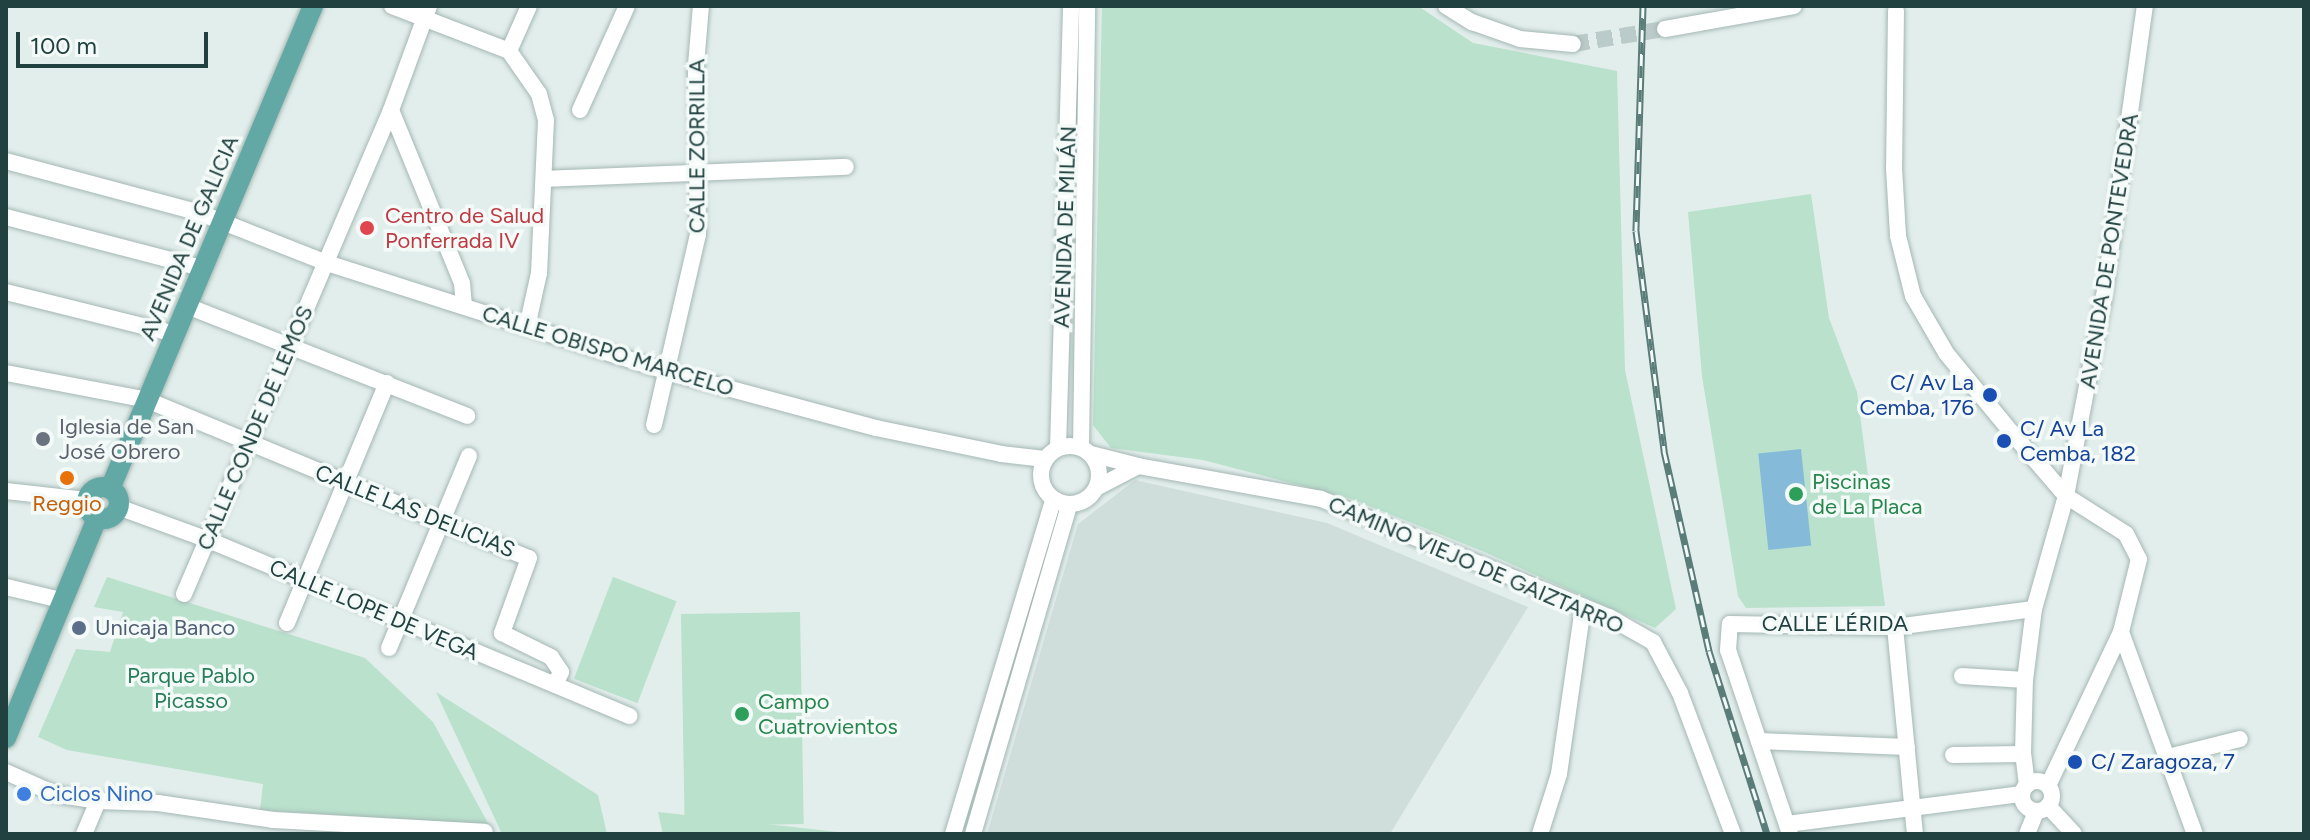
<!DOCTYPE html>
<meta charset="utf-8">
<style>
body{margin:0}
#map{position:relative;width:2310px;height:840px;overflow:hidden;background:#e2eeeb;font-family:Figtree,sans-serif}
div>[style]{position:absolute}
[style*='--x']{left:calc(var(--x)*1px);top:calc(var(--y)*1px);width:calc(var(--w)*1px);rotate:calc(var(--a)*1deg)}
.built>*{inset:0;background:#d0dedb}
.green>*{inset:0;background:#b9e1cc;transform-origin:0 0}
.water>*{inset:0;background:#85bbd9;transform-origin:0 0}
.minor-tunnel>*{height:16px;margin-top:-8px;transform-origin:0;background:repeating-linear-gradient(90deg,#bbcbc9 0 16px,transparent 0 24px)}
.roads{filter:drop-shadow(0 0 2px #a4b7b4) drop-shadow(0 0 2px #a4b7b4)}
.minor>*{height:16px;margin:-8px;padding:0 8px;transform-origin:8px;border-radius:8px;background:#fff}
.minor>.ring{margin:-8px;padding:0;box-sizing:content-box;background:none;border:16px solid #fff;border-radius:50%}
.major>*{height:20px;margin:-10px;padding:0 10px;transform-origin:10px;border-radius:10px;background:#62a8a4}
.major>.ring{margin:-10px;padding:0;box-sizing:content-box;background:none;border:20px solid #62a8a4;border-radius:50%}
.rail>*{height:7px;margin-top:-3.5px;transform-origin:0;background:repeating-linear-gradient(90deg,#f3faf8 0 12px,#5b7d7a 0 24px);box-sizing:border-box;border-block:2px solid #5b7d7a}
.dots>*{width:22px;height:22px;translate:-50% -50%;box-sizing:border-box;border:4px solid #f3faf8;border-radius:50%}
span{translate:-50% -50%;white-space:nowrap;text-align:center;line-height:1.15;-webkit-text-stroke:7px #f3faf8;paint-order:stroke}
.street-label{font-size:22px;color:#20413f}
.health-label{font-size:22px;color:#be3a42}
.left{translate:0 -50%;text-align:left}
.transit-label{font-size:22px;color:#164399}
.right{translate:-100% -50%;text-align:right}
.worship-label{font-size:22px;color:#5b616d}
.leisure-label{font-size:22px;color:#27864d}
.food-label{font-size:22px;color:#c56008}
.service-label{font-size:22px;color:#4e5e75}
.park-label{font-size:22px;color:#267d58}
.shop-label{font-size:22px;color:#366cbe}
.frame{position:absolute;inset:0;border:8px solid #20413f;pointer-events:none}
.scale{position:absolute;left:16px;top:32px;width:192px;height:36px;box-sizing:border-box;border:4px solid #20413f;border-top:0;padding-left:10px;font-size:24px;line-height:28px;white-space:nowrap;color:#20413f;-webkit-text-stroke:6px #f3faf8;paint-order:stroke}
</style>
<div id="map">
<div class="built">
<div style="clip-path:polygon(1135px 480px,1327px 523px,1528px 607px,1390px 834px,987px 834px,1078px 524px)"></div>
</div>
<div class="green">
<div style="clip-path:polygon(1102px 6px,1418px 6px,1473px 43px,1617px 71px,1625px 370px,1676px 609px,1655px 628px,1482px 551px,1352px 499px,1203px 460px,1111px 448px,1093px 425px)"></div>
<div style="clip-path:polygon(1811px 194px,1829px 318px,1857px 392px,1885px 606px,1746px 608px,1738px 596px,1702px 376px,1688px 212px)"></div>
<div style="clip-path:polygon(107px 577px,365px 658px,433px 722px,489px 825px,260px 810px,263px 784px,67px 750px,38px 737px,76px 649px,110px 652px,123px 612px,94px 607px)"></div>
<div style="left:613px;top:577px;width:68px;height:109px;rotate:21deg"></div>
<div style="left:800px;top:612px;width:212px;height:119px;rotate:89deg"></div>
<div style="clip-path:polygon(436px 692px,598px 795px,607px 834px,502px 834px)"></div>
<div style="clip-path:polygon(658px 812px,855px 834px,663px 834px)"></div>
</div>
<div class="water">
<div style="left:1801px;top:449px;width:97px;height:43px;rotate:84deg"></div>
</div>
<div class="minor-tunnel">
<div style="--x:1573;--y:44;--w:93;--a:-9.3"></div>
</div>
<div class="roads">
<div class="minor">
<div style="--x:392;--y:6;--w:125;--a:21"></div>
<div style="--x:509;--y:51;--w:52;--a:55.1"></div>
<div style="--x:539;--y:94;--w:27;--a:75"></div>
<div style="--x:546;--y:120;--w:153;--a:92.6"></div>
<div style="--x:539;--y:273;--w:55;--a:102.5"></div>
<div style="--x:1446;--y:6;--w:31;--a:32"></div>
<div style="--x:1472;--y:22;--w:51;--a:19.5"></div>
<div style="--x:1520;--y:39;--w:53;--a:5.4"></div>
<div style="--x:1896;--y:11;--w:157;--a:90.7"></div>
<div style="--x:1894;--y:168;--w:68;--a:86.6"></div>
<div style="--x:1898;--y:236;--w:62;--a:76"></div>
<div style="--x:1913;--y:296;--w:66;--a:59.9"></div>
<div style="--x:1946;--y:353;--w:104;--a:50.5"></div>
<div style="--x:2012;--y:433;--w:83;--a:49.4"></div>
<div style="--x:2066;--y:496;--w:71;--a:32.3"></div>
<div style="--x:2126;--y:534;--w:28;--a:63"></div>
<div style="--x:2139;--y:559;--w:75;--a:103.9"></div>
<div style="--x:2121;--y:632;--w:170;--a:115.4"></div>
<div style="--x:1665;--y:29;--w:131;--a:-10.1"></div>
<div style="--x:509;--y:51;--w:49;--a:-66"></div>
<div style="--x:391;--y:110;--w:187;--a:67.7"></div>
<div style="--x:462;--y:283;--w:23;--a:85"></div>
<div style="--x:580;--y:110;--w:114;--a:-65.7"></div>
<div style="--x:6;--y:161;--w:201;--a:15"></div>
<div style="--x:200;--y:213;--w:136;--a:21.5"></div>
<div style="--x:327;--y:263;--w:358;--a:17.7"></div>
<div style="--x:668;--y:372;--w:215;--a:15.1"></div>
<div style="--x:876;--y:428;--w:128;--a:11.7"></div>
<div style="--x:1001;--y:454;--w:44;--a:6.5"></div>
<div style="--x:544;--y:179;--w:302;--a:-2.3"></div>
<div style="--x:6;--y:217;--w:203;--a:14.6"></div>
<div style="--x:6;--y:292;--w:174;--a:14"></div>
<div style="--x:187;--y:306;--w:301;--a:21.4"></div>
<div style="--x:6;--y:373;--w:144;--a:10.8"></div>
<div style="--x:147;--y:400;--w:413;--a:22.5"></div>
<div style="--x:529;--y:558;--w:80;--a:109.8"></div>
<div style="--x:502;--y:633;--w:55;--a:26.1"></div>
<div style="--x:551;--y:657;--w:18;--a:56"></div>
<div style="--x:561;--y:672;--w:14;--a:115"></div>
<div style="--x:654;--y:425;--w:196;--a:-77"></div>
<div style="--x:698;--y:234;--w:169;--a:-90.7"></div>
<div style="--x:696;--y:65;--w:59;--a:-85.2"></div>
<div class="ring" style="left:1041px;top:446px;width:42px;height:42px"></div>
<div style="--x:1058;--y:448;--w:442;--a:-88.3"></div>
<div style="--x:1081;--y:448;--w:442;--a:-89.2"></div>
<div style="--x:1091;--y:454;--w:49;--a:14.3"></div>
<div style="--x:1138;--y:466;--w:186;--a:10.2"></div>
<div style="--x:1321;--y:499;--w:311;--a:22.3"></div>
<div style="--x:1609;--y:617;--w:51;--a:29.6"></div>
<div style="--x:1653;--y:642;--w:58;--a:62.1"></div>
<div style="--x:1680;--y:693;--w:151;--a:69.4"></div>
<div style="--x:1098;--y:487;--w:45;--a:-27.7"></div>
<div style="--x:6;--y:491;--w:81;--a:6.3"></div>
<div style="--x:118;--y:507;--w:94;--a:20"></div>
<div style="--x:206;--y:539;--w:459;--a:22.7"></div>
<div style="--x:6;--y:587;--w:57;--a:13.3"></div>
<div style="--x:184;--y:594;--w:526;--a:-66.84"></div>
<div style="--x:391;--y:110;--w:111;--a:-69.9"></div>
<div style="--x:287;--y:623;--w:260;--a:-67.4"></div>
<div style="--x:1895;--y:627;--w:208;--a:84.5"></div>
<div style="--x:2121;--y:632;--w:215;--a:69.9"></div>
<div style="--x:389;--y:648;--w:208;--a:-67.4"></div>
<div style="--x:1962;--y:676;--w:63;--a:3.6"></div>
<div style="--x:1759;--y:741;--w:148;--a:2.3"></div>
<div style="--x:1953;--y:755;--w:70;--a:-0.8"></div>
<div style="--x:2168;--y:757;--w:74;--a:-14"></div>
<div style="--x:6;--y:772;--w:54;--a:24.2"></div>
<div style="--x:55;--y:794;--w:44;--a:9.2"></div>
<div style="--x:98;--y:801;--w:60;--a:1.9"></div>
<div style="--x:158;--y:803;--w:116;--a:8.4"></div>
<div style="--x:273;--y:820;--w:212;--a:3.2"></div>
<div class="ring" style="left:2022px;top:781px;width:14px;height:14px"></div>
<div style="--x:2027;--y:785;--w:31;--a:-97"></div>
<div style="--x:2023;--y:754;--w:74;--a:-88.5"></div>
<div style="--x:2025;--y:680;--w:72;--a:-82.8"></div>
<div style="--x:2034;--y:609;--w:117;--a:-74.2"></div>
<div style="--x:2066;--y:496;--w:203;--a:-79.2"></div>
<div style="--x:2104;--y:297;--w:294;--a:-82"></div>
<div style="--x:2048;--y:806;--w:38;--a:47"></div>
<div style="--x:1787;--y:824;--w:237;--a:-7.3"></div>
<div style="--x:84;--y:834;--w:36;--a:-67"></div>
<div style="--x:953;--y:834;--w:348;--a:-73.3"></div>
<div style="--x:973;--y:834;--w:343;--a:-73.7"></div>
<div style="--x:1540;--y:834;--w:63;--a:-72.4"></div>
<div style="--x:1559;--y:774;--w:169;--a:-81.8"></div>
<div style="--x:1790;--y:834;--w:194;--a:-108.6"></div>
<div style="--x:1728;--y:650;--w:26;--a:-86"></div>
<div style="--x:1730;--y:624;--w:165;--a:1"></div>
<div style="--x:1895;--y:627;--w:140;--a:-7.4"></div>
<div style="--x:2027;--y:834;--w:24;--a:-68"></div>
</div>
<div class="major">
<div class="ring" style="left:87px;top:487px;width:12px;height:12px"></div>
<div style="--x:110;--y:489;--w:524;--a:-67.2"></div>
<div style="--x:6;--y:738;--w:238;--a:-67.5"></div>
</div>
</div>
<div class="rail">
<div style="--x:1643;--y:6;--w:225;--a:91.8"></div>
<div style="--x:1636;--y:231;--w:222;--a:82.7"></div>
<div style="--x:1664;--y:451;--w:205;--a:77.3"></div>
<div style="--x:1709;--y:651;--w:192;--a:72.4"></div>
</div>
<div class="dots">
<div style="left:367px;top:228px;background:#e0444e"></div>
<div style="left:1990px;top:395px;background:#1a4fb4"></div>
<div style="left:43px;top:439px;background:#6b7280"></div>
<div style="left:2004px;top:441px;background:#1a4fb4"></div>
<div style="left:67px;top:478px;background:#e8710a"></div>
<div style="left:1796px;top:494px;background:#2e9e5b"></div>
<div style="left:79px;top:628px;background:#5c6f8a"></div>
<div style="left:742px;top:714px;background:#2e9e5b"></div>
<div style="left:2075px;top:762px;background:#1a4fb4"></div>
<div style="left:24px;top:794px;background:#3f7fe0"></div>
</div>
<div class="street-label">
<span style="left:697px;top:146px;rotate:-90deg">CALLE ZORRILLA</span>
<span style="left:1065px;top:227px;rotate:-88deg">AVENIDA DE MILÁN</span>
<span style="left:189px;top:238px;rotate:-67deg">AVENIDA DE GALICIA</span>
<span style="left:2109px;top:251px;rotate:-81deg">AVENIDA DE PONTEVEDRA</span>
<span style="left:608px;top:351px;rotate:17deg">CALLE OBISPO MARCELO</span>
<span style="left:255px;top:428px;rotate:-67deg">CALLE CONDE DE LEMOS</span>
<span style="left:415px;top:511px;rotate:22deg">CALLE LAS DELICIAS</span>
<span style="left:1476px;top:565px;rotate:23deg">CAMINO VIEJO DE GAIZTARRO</span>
<span style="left:374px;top:610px;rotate:23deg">CALLE LOPE DE VEGA</span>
<span style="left:1835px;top:624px">CALLE LÉRIDA</span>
</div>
<div class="health-label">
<span class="left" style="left:385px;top:228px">Centro de Salud<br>Ponferrada IV</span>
</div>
<div class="transit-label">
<span class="right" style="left:1974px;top:395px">C/ Av La<br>Cemba, 176</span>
<span class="left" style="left:2020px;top:441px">C/ Av La<br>Cemba, 182</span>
<span class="left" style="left:2091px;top:762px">C/ Zaragoza, 7</span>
</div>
<div class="worship-label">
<span class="left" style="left:59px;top:439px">Iglesia de San<br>José Obrero</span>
</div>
<div class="leisure-label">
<span class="left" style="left:1812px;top:494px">Piscinas<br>de La Placa</span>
<span class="left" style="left:758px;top:714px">Campo<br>Cuatrovientos</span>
</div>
<div class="food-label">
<span style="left:67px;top:504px">Reggio</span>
</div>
<div class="service-label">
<span class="left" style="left:95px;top:628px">Unicaja Banco</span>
</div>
<div class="park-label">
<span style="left:191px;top:688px">Parque Pablo<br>Picasso</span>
</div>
<div class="shop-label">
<span class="left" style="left:40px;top:794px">Ciclos Nino</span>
</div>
<div class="frame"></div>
<div class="scale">100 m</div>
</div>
